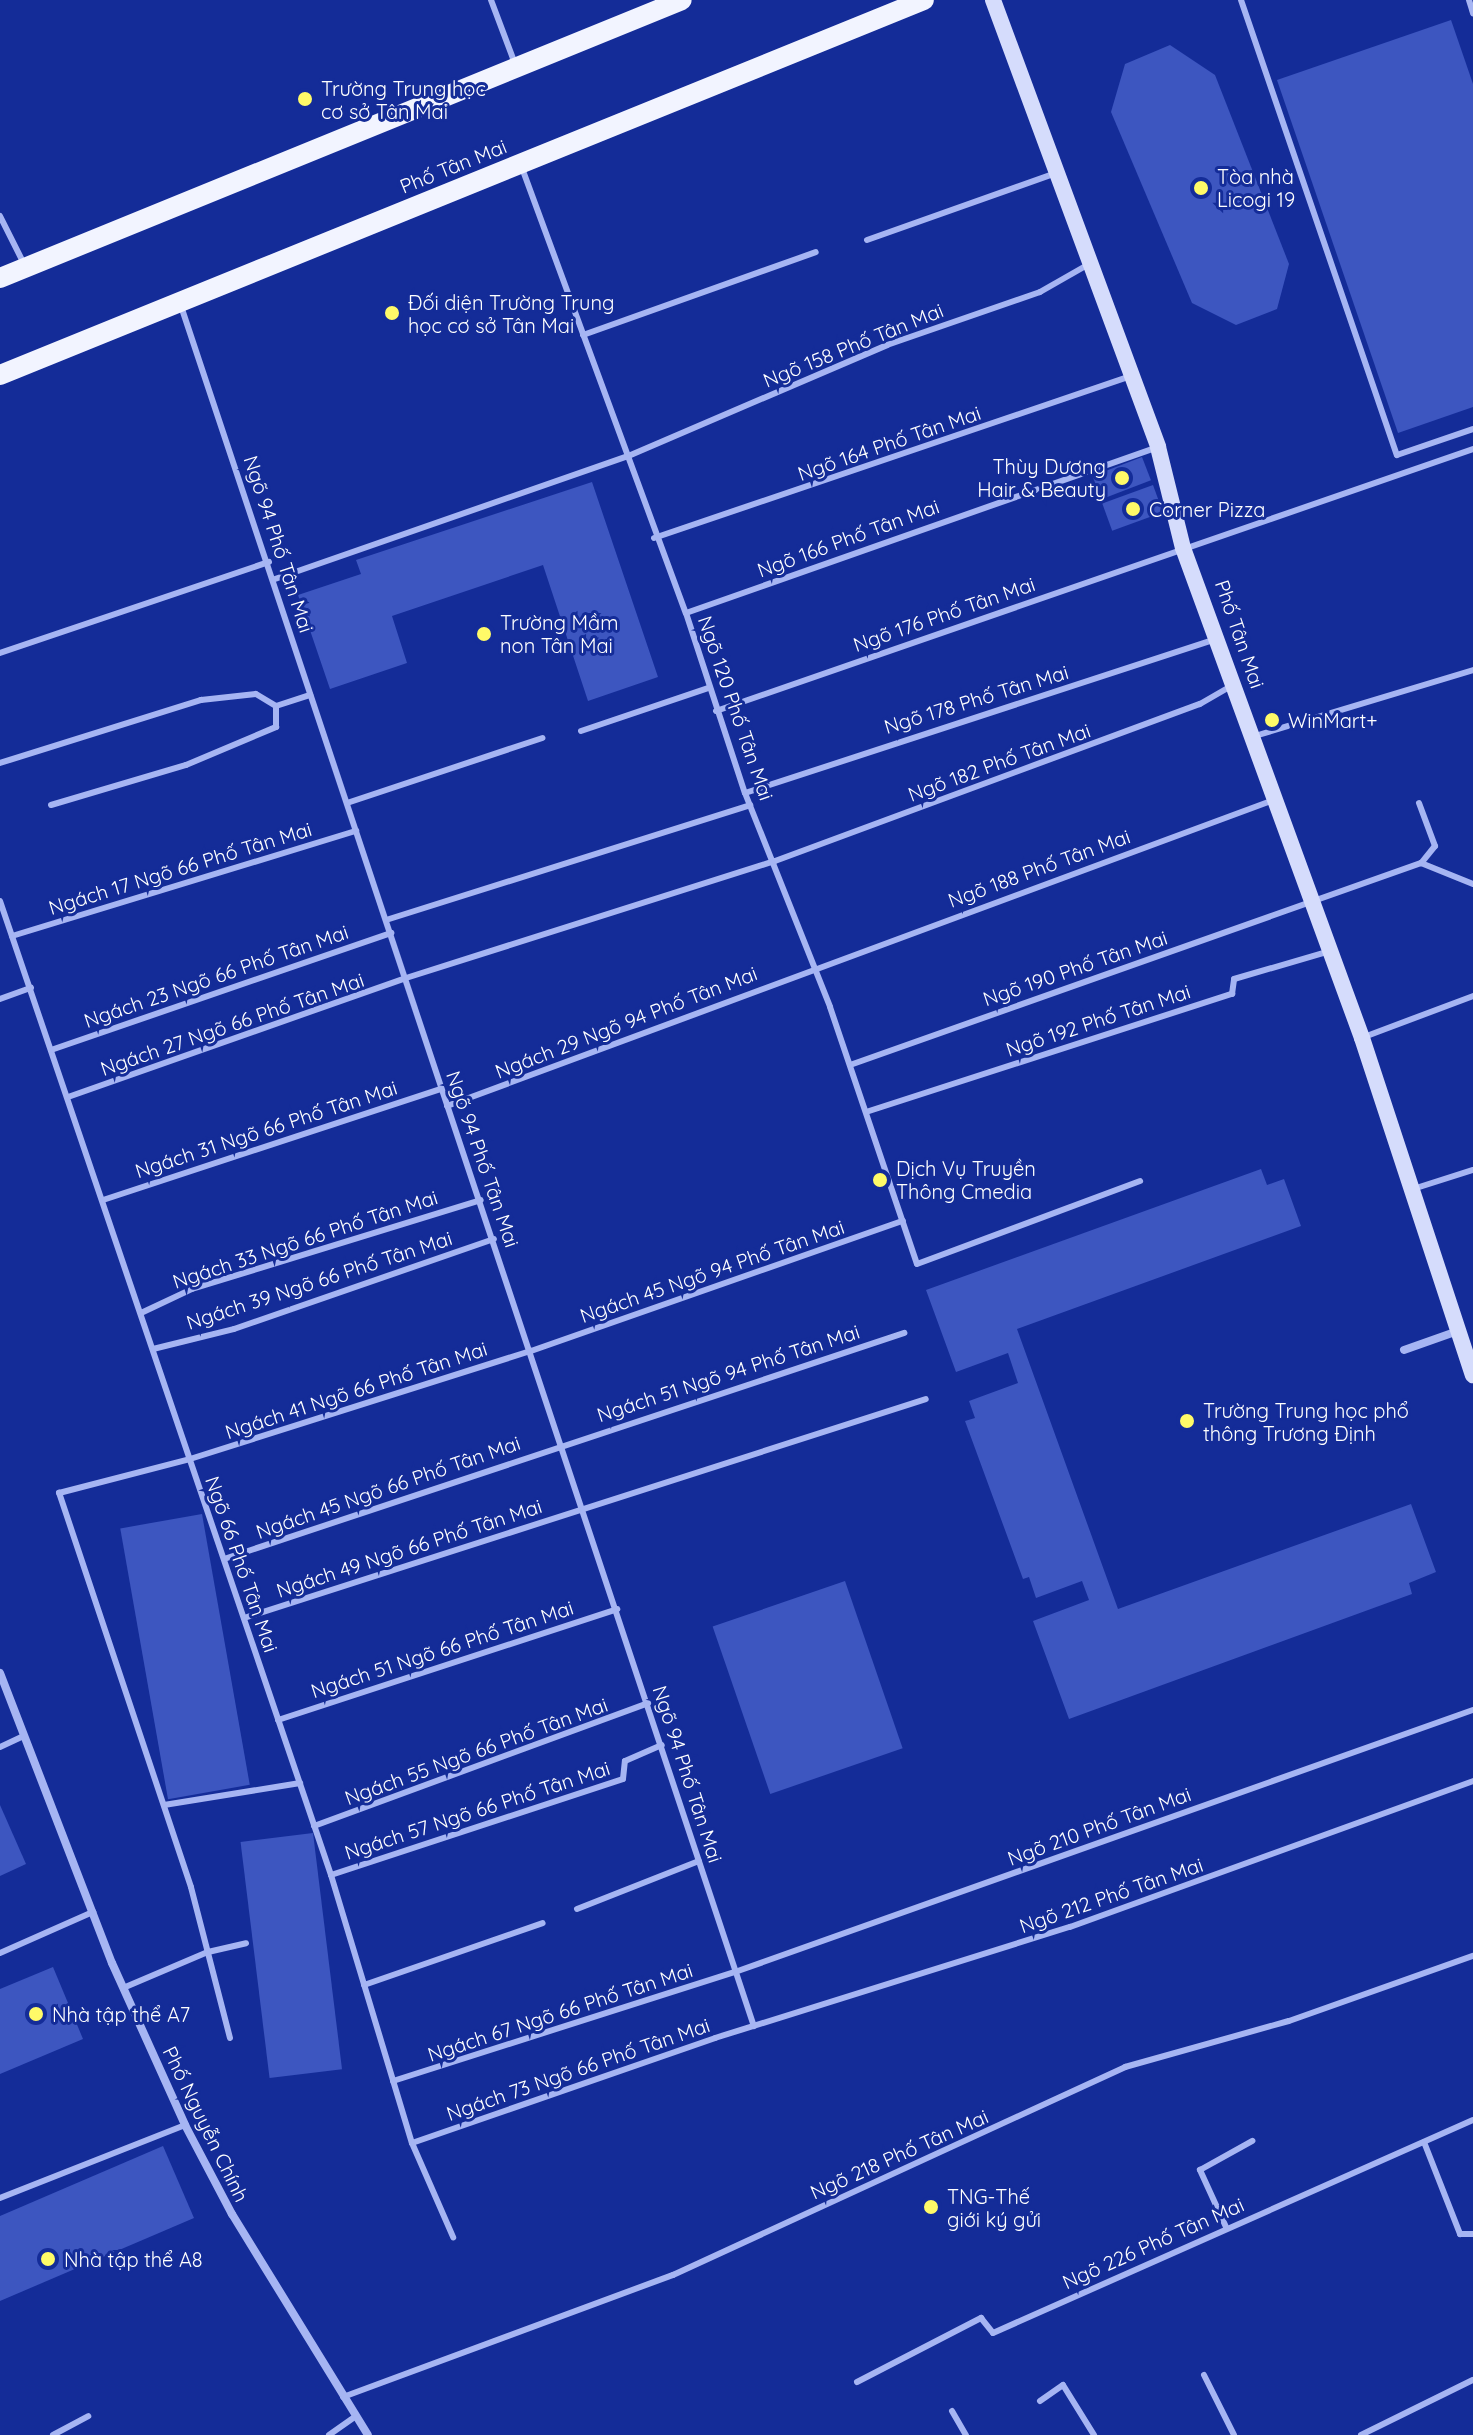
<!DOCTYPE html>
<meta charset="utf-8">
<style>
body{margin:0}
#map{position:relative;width:1473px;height:2435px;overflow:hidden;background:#142c98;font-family:Quicksand,sans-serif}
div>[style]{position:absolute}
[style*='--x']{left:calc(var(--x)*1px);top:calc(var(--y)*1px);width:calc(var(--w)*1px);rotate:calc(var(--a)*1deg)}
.building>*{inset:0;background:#3d56c0;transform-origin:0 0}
.lane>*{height:6px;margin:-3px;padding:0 3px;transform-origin:3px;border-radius:3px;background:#a6b5f3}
.street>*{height:8px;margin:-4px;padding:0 4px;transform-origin:4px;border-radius:4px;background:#a6b5f3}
.secondary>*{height:16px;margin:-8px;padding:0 8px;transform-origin:8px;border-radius:8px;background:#d5dcfc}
.primary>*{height:20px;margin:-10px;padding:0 10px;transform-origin:10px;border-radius:10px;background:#f2f4ff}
.dots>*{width:22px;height:22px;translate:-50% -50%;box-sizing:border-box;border:4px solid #142c98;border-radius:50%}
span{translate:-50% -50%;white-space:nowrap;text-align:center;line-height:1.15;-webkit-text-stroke:6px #142c98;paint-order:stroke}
.poi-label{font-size:20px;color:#fff}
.left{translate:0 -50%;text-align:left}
.right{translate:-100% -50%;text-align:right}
.street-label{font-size:20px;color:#fff}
</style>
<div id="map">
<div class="building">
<div style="clip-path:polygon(1451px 20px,1473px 84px,1473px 407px,1398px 433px,1277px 80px)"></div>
<div style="clip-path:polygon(1170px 45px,1215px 75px,1289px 264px,1277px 309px,1236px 325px,1192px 303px,1111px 112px,1125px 64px)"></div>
<div style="left:1142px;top:457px;width:25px;height:53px;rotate:69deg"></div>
<div style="clip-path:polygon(592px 482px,658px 677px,588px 701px,543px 565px,392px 616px,407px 663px,330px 689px,298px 595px,361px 574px,356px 560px)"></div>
<div style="left:1153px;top:485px;width:29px;height:54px;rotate:70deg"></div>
<div style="clip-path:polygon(1261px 1169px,1267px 1185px,1284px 1179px,1301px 1226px,1017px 1329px,1118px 1609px,1411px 1504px,1436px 1572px,1409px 1583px,1412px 1594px,1069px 1719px,1033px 1621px,1089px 1600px,1082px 1581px,1036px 1598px,1029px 1577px,1023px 1579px,965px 1421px,975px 1418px,969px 1401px,1018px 1383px,1008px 1353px,956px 1372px,926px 1290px)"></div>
<div style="left:202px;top:1514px;width:275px;height:83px;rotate:80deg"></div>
<div style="left:845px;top:1581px;width:177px;height:140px;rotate:71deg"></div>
<div style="clip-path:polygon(0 1805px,26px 1864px,0 1876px)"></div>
<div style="left:313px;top:1833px;width:238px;height:73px;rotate:83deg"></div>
<div style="clip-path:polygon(53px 1967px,83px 2039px,0 2074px,0 1989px)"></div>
<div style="clip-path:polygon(163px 2146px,194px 2218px,0 2301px,0 2216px)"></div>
</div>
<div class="lane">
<div style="--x:491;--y:0;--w:68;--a:69.4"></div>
<div style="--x:1241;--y:0;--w:481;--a:71.1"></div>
<div style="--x:1397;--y:455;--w:80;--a:-18.9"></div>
<div style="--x:1469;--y:0;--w:14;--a:73"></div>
<div style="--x:522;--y:168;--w:474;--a:69.8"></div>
<div style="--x:686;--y:613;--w:189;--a:71.9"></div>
<div style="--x:745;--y:793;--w:230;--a:68.3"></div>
<div style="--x:830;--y:1007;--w:271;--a:71.3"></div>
<div style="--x:917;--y:1264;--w:238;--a:-20.4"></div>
<div style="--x:0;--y:216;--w:54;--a:63.4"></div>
<div style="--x:867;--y:240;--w:201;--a:-19.5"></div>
<div style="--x:181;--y:306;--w:1813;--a:71.58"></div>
<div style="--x:583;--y:335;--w:247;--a:-19.6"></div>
<div style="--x:654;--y:538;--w:501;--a:-18.76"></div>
<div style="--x:275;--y:579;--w:372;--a:-19.2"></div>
<div style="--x:626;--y:457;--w:284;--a:-23.2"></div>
<div style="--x:887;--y:345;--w:162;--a:-19.1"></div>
<div style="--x:1040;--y:292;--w:56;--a:-29.7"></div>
<div style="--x:686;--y:613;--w:500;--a:-19.38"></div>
<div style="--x:0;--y:653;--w:284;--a:-18.7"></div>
<div style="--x:716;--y:711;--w:801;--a:-19.09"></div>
<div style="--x:581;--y:731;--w:134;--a:-18.7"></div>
<div style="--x:1255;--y:736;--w:228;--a:-16.8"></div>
<div style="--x:0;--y:763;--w:211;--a:-17.4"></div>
<div style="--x:201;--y:700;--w:55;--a:-6.2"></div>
<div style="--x:256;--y:694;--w:23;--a:31"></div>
<div style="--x:276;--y:706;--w:36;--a:-18"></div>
<div style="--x:745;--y:793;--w:492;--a:-18.1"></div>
<div style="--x:347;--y:803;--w:206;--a:-18.4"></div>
<div style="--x:1419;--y:803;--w:46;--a:69.6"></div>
<div style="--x:1435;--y:846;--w:22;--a:129"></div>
<div style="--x:51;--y:805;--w:141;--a:-16.5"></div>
<div style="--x:186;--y:765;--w:98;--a:-22.9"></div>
<div style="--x:276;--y:727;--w:21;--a:-90"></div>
<div style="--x:0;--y:901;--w:1029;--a:71.23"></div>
<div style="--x:331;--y:1875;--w:280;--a:73.2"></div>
<div style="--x:412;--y:2143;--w:103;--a:66.4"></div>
<div style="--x:386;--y:920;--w:382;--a:-17.5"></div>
<div style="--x:12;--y:936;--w:360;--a:-17"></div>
<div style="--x:0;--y:999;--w:33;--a:-20"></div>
<div style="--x:1364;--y:1037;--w:116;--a:-20.6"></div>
<div style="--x:51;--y:1050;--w:360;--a:-19"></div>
<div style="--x:850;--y:1065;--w:606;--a:-19.48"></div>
<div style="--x:1421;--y:863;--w:56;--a:22"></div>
<div style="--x:68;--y:1097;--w:358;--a:-19.4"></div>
<div style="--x:406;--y:978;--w:387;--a:-17.6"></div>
<div style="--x:775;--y:861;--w:453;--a:-20.3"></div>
<div style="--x:1200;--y:704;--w:36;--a:-30"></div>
<div style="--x:447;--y:1106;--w:882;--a:-20.31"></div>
<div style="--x:866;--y:1112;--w:385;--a:-17.9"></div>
<div style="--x:1232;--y:994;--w:15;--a:-82"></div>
<div style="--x:1234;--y:979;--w:97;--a:-16.2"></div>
<div style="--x:1413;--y:1189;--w:63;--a:-17.6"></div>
<div style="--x:103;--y:1200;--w:355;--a:-18.2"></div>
<div style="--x:141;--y:1313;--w:56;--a:-25.2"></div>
<div style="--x:192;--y:1289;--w:302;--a:-17.1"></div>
<div style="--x:153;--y:1349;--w:83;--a:-13.9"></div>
<div style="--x:234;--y:1329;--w:275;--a:-19.1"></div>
<div style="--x:224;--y:1559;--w:717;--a:-18.38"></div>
<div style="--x:244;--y:1618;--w:716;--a:-17.8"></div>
<div style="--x:278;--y:1720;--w:357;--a:-18.1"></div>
<div style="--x:0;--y:1747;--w:26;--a:-25"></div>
<div style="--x:164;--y:1805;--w:138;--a:-9.2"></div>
<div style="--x:314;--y:1826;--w:356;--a:-20.2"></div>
<div style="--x:331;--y:1875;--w:307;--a:-18.2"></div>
<div style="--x:623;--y:1779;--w:18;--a:-84"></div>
<div style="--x:625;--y:1761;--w:40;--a:-23.4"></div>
<div style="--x:577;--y:1909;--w:131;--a:-21.5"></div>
<div style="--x:0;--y:1953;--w:102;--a:-23.8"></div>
<div style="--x:364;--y:1985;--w:189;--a:-19.1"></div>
<div style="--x:123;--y:1988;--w:92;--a:-23"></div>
<div style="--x:208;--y:1952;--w:39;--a:-13"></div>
<div style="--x:230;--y:2038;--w:156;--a:-104.5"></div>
<div style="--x:191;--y:1887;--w:416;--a:-108.5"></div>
<div style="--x:59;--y:1493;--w:135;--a:-14.5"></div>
<div style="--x:190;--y:1459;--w:358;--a:-17.6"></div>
<div style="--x:531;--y:1351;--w:394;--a:-19.3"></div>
<div style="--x:393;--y:2081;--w:359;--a:-17.7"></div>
<div style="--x:735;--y:1972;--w:783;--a:-19.55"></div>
<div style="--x:1424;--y:2142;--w:99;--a:68.6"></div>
<div style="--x:1460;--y:2234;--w:13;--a:0"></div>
<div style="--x:412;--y:2143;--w:321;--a:-19.1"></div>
<div style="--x:715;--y:2038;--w:372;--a:-17.4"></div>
<div style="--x:1070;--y:1927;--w:429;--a:-19.9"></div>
<div style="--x:0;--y:2198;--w:199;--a:-21.5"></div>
<div style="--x:1226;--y:2227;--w:63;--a:-114.5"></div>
<div style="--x:1200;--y:2170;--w:60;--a:-29.1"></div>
<div style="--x:1204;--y:2375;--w:67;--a:63.4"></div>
<div style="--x:857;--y:2382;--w:140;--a:-27.3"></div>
<div style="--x:981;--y:2318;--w:19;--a:51"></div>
<div style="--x:993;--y:2333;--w:525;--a:-23.93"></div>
<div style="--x:343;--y:2397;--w:352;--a:-20.3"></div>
<div style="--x:673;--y:2275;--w:498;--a:-24.7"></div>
<div style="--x:1125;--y:2067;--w:170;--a:-15.7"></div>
<div style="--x:1289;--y:2021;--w:195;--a:-19.5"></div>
<div style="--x:1040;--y:2401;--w:28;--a:-35"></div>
<div style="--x:1063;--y:2385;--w:59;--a:58.2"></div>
<div style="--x:952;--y:2411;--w:28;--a:60"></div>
<div style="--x:53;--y:2435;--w:40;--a:-28"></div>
<div style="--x:329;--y:2435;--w:33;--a:-35"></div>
<div style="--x:1361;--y:2435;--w:125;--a:-26.2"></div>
</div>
<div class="street">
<div style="--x:1404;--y:1350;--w:57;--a:-19.4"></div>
<div style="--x:0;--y:1673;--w:311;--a:68.9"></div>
<div style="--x:112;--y:1963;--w:178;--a:65.7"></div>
<div style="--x:185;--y:2125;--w:101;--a:62.2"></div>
<div style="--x:232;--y:2214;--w:259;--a:58.4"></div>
</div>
<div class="secondary">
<div style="--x:993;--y:0;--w:476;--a:69.7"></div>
<div style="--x:1158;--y:447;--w:104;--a:76.1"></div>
<div style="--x:1183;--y:548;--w:522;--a:69.93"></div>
<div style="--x:1362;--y:1038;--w:355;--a:71.8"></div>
</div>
<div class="primary">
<div style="--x:0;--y:278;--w:736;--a:-22.18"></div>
<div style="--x:0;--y:375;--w:997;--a:-22.09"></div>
</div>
<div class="dots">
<div style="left:305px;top:99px;background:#fffa68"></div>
<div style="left:1201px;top:188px;background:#fffa68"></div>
<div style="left:392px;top:313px;background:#fffa68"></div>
<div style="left:1122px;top:478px;background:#fffa68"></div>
<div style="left:1133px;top:509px;background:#fffa68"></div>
<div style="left:484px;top:634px;background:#fffa68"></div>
<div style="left:1272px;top:720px;background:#fffa68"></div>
<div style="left:880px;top:1180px;background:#fffa68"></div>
<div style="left:1187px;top:1421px;background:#fffa68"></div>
<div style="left:36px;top:2014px;background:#fffa68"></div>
<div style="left:931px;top:2207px;background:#fffa68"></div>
<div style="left:48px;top:2259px;background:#fffa68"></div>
</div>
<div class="poi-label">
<span class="left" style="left:321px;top:100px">Trường Trung học<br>cơ sở Tân Mai</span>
<span class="left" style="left:1217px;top:188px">Tòa nhà<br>Licogi 19</span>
<span class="left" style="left:408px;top:314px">Đối diện Trường Trung<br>học cơ sở Tân Mai</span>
<span class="right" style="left:1106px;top:478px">Thùy Dương<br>Hair &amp; Beauty</span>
<span class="left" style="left:1149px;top:509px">Corner Pizza</span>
<span class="left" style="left:500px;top:634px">Trường Mầm<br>non Tân Mai</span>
<span class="left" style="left:1288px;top:720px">WinMart+</span>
<span class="left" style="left:896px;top:1180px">Dịch Vụ Truyền<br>Thông Cmedia</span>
<span class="left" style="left:1203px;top:1422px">Trường Trung học phổ<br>thông Trương Định</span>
<span class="left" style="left:52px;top:2014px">Nhà tập thể A7</span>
<span class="left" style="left:947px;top:2208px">TNG-Thế<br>giới ký gửi</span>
<span class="left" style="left:64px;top:2259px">Nhà tập thể A8</span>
</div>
<div class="street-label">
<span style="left:453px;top:166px;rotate:-22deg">Phố Tân Mai</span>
<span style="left:853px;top:345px;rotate:-22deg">Ngõ 158 Phố Tân Mai</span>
<span style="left:889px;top:443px;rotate:-19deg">Ngõ 164 Phố Tân Mai</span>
<span style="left:848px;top:538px;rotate:-20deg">Ngõ 166 Phố Tân Mai</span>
<span style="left:279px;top:544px;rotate:72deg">Ngõ 94 Phố Tân Mai</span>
<span style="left:944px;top:614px;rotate:-19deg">Ngõ 176 Phố Tân Mai</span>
<span style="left:1240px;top:634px;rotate:71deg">Phố Tân Mai</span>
<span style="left:976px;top:699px;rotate:-17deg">Ngõ 178 Phố Tân Mai</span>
<span style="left:736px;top:708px;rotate:71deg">Ngõ 120 Phố Tân Mai</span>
<span style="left:999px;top:762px;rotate:-20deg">Ngõ 182 Phố Tân Mai</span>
<span style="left:180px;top:868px;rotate:-17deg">Ngách 17 Ngõ 66 Phố Tân Mai</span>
<span style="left:1039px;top:868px;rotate:-20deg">Ngõ 188 Phố Tân Mai</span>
<span style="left:1075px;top:968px;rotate:-19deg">Ngõ 190 Phố Tân Mai</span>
<span style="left:216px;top:976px;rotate:-19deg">Ngách 23 Ngõ 66 Phố Tân Mai</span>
<span style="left:1098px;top:1020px;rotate:-18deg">Ngõ 192 Phố Tân Mai</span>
<span style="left:626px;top:1022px;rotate:-21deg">Ngách 29 Ngõ 94 Phố Tân Mai</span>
<span style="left:232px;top:1024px;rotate:-19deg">Ngách 27 Ngõ 66 Phố Tân Mai</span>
<span style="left:266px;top:1129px;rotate:-18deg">Ngách 31 Ngõ 66 Phố Tân Mai</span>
<span style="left:483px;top:1159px;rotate:71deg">Ngõ 94 Phố Tân Mai</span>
<span style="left:305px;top:1239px;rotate:-18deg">Ngách 33 Ngõ 66 Phố Tân Mai</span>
<span style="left:712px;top:1271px;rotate:-19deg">Ngách 45 Ngõ 94 Phố Tân Mai</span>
<span style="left:319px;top:1280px;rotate:-18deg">Ngách 39 Ngõ 66 Phố Tân Mai</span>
<span style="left:728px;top:1373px;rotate:-18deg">Ngách 51 Ngõ 94 Phố Tân Mai</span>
<span style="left:356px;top:1390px;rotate:-18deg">Ngách 41 Ngõ 66 Phố Tân Mai</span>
<span style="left:388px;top:1487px;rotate:-19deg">Ngách 45 Ngõ 66 Phố Tân Mai</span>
<span style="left:409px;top:1548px;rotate:-18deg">Ngách 49 Ngõ 66 Phố Tân Mai</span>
<span style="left:242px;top:1564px;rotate:71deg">Ngõ 66 Phố Tân Mai</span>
<span style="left:442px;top:1649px;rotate:-18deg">Ngách 51 Ngõ 66 Phố Tân Mai</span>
<span style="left:476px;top:1751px;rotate:-20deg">Ngách 55 Ngõ 66 Phố Tân Mai</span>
<span style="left:688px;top:1774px;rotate:72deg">Ngõ 94 Phố Tân Mai</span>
<span style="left:477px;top:1810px;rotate:-18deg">Ngách 57 Ngõ 66 Phố Tân Mai</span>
<span style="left:1099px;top:1826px;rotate:-20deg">Ngõ 210 Phố Tân Mai</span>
<span style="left:1111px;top:1895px;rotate:-19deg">Ngõ 212 Phố Tân Mai</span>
<span style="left:560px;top:2012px;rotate:-18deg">Ngách 67 Ngõ 66 Phố Tân Mai</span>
<span style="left:578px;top:2069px;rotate:-19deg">Ngách 73 Ngõ 66 Phố Tân Mai</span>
<span style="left:206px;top:2124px;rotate:64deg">Phố Nguyễn Chính</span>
<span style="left:899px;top:2154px;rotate:-24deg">Ngõ 218 Phố Tân Mai</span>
<span style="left:1153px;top:2243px;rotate:-24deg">Ngõ 226 Phố Tân Mai</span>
</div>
</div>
